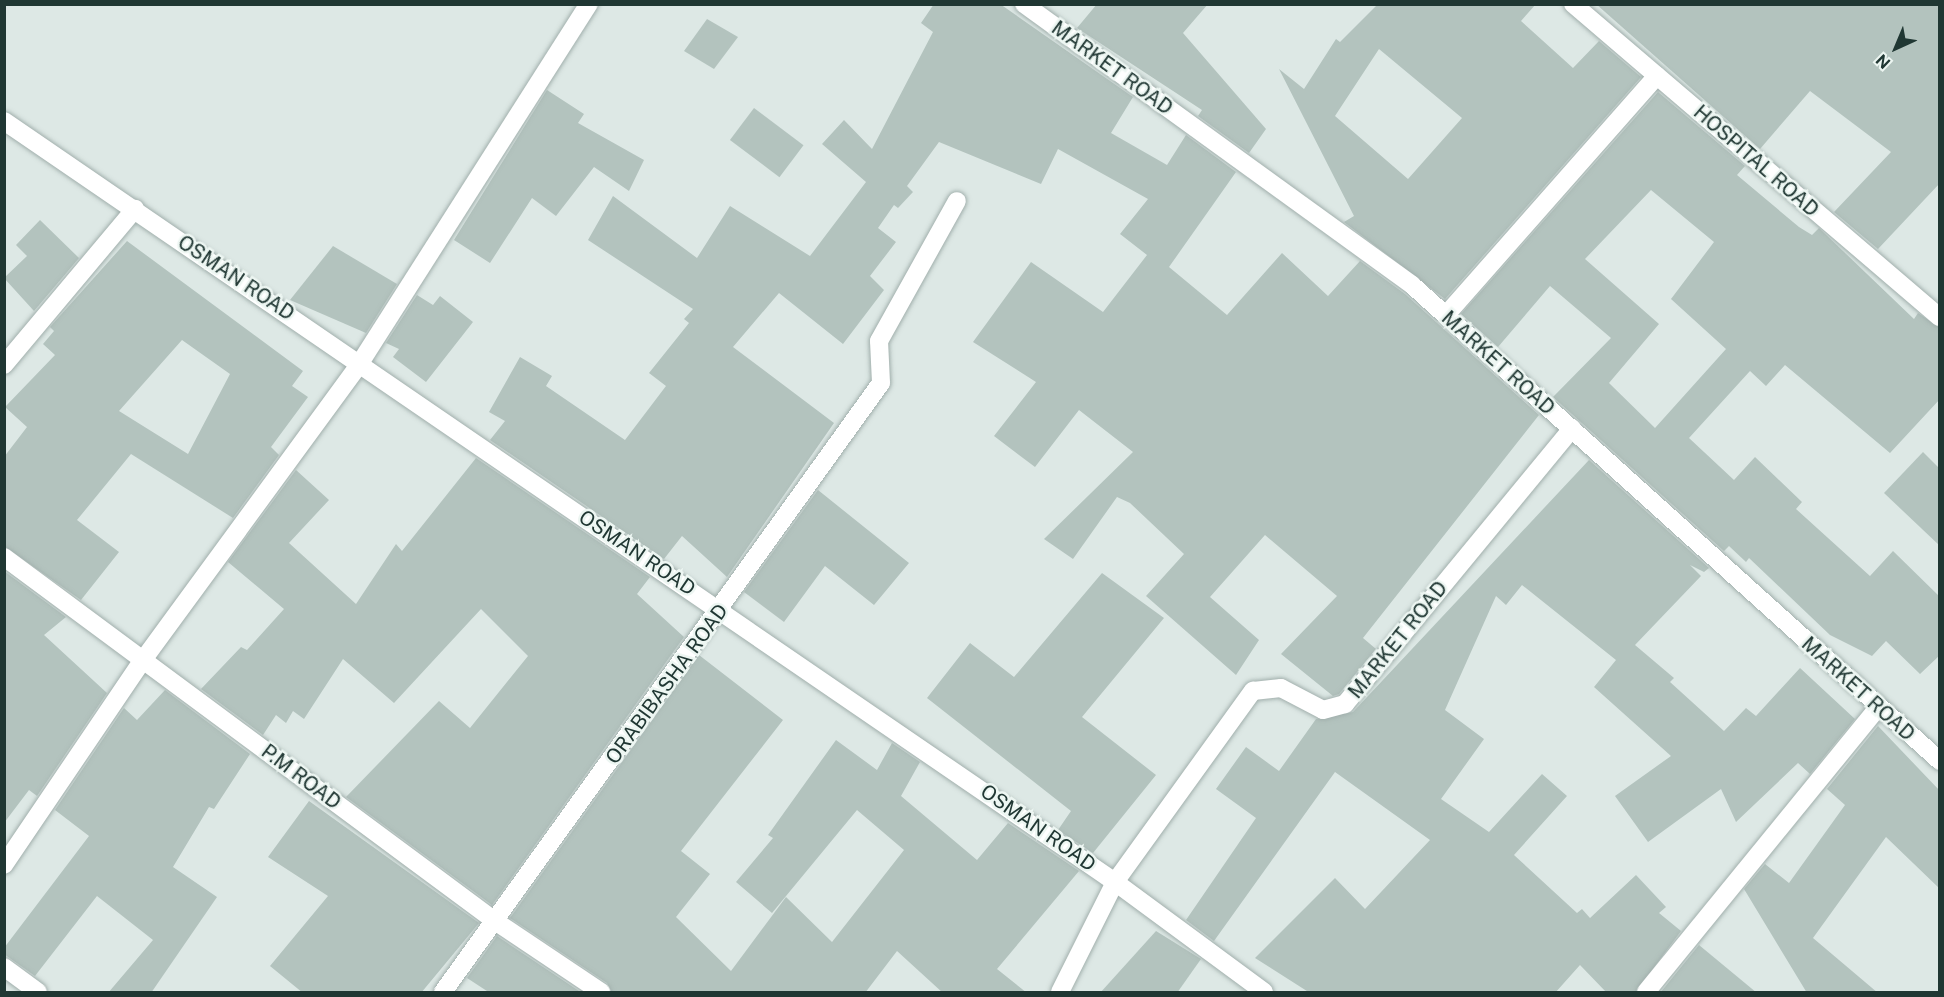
<!DOCTYPE html>
<style>
body{margin:0}
#map{position:relative;width:1944px;height:997px;overflow:hidden;background:#dde8e5;font-family:"Public Sans",sans-serif}
div>[style]{position:absolute}
[style*='--x']{left:calc(var(--x)*1px);top:calc(var(--y)*1px);width:calc(var(--w)*1px);rotate:calc(var(--a)*1deg)}
.building>*{inset:0;background:#b3c3be;transform-origin:0 0}
.roads{filter:drop-shadow(0 0 2px #a1afac) drop-shadow(0 0 2px #a1afac)}
.minor>*{height:18px;margin:-9px;padding:0 9px;transform-origin:9px;border-radius:9px;background:#fff}
span{translate:-50% -50%;white-space:nowrap;text-align:center;line-height:1.15;-webkit-text-stroke:5px #edf6f2;paint-order:stroke}
.street-label{font-size:20px;color:#203733}
.frame{position:absolute;inset:0;border:6px solid #203733;pointer-events:none}
.north{position:absolute;left:1866px;top:18px;width:60px;height:60px;-webkit-text-stroke:4px #edf6f2;paint-order:stroke;rotate:224deg;font-size:16px;font-weight:700;line-height:24px;text-align:center;color:#203733}
.north::after{content:'';display:block;margin:auto;width:21px;height:27px;background:#203733;clip-path:polygon(50% 0,100% 100%,50% 72%,0 100%)}
</style>
<div id="map">
<div class="building">
<div style="clip-path:polygon(934px 4px,1000px 4px,1133px 97px,1111px 133px,1167px 165px,1186px 135px,1236px 172px,1169px 267px,1227px 315px,1282px 253px,1328px 296px,1360px 261px,1405px 294px,1539px 415px,1363px 638px,1376px 649px,1339px 694px,1333px 696px,1281px 654px,1337px 596px,1265px 535px,1210px 597px,1259px 640px,1236px 675px,1146px 596px,1184px 554px,1130px 503px,1117px 497px,1073px 559px,1044px 539px,1133px 452px,1079px 410px,1035px 467px,994px 436px,1036px 382px,973px 342px,1031px 262px,1103px 312px,1147px 255px,1120px 234px,1148px 199px,1058px 149px,1041px 184px,939px 142px,907px 186px,913px 192px,898px 208px,894px 205px,878px 228px,896px 242px,870px 276px,884px 290px,843px 344px,779px 293px,733px 347px,834px 423px,727px 577px,682px 536px,664px 559px,490px 440px,505px 421px,489px 412px,520px 357px,552px 376px,546px 386px,625px 440px,666px 386px,649px 373px,689px 323px,684px 319px,693px 309px,588px 240px,613px 196px,697px 258px,730px 206px,810px 256px,866px 182px,822px 144px,844px 120px,872px 149px,933px 32px,921px 23px)"></div>
<div style="clip-path:polygon(1097px 4px,1208px 4px,1183px 33px,1266px 129px,1249px 153px,1198px 116px,1202px 110px,1077px 28px)"></div>
<div style="clip-path:polygon(evenodd,1378px 4px,1536px 4px,1521px 21px,1573px 68px,1599px 41px,1641px 77px,1445px 299px,1344px 222px,1354px 216px,1279px 69px,1304px 89px,1336px 39px,1340px 42px,1378px 4px,1379px 49px,1462px 118px,1408px 179px,1335px 116px,1379px 49px)"></div>
<div style="clip-path:polygon(1596px 4px,1940px 4px,1940px 183px,1878px 249px,1834px 212px,1891px 152px,1810px 91px,1760px 149px)"></div>
<div style="clip-path:polygon(707px 19px,738px 37px,714px 69px,684px 51px)"></div>
<div style="clip-path:polygon(547px 90px,584px 114px,578px 123px,644px 160px,629px 191px,594px 167px,556px 216px,532px 198px,490px 263px,454px 240px)"></div>
<div style="clip-path:polygon(evenodd,1658px 92px,1745px 166px,1737px 175px,1799px 227px,1812px 235px,1819px 228px,1914px 319px,1918px 313px,1940px 328px,1940px 399px,1890px 453px,1785px 365px,1766px 386px,1750px 371px,1689px 438px,1734px 480px,1755px 457px,1802px 502px,1796px 509px,1870px 576px,1893px 551px,1940px 597px,1940px 655px,1920px 674px,1886px 641px,1872px 656px,1830px 635px,1749px 558px,1746px 562px,1729px 546px,1724px 551px,1553px 397px,1611px 338px,1550px 286px,1498px 347px,1461px 314px,1658px 92px,1651px 190px,1714px 242px,1671px 299px,1726px 349px,1655px 428px,1609px 383px,1659px 324px,1585px 259px,1651px 190px)"></div>
<div style="left:754px;top:108px;width:62px;height:40px;rotate:37deg"></div>
<div style="clip-path:polygon(40px 220px,79px 258px,34px 311px,4px 278px,27px 256px,16px 245px)"></div>
<div style="clip-path:polygon(evenodd,127px 241px,303px 371px,292px 386px,308px 397px,271px 447px,279px 455px,233px 518px,131px 454px,77px 520px,119px 552px,81px 600px,4px 546px,4px 457px,27px 427px,5px 407px,55px 355px,43px 344px,54px 331px,50px 327px,127px 241px,182px 340px,230px 374px,188px 454px,119px 411px,182px 340px)"></div>
<div style="clip-path:polygon(333px 246px,397px 284px,366px 333px,290px 300px)"></div>
<div style="clip-path:polygon(417px 295px,433px 305px,440px 296px,473px 322px,426px 382px,393px 357px,399px 349px,386px 343px)"></div>
<div style="clip-path:polygon(1923px 452px,1940px 469px,1940px 546px,1884px 493px)"></div>
<div style="clip-path:polygon(476px 458px,650px 577px,637px 594px,684px 637px,492px 905px,346px 797px,439px 701px,470px 728px,528px 656px,481px 609px,394px 703px,343px 659px,304px 719px,293px 711px,286px 723px,276px 715px,263px 735px,201px 689px,241px 647px,247px 650px,284px 609px,228px 562px,296px 470px,329px 500px,289px 543px,356px 604px,396px 544px,402px 551px)"></div>
<div style="clip-path:polygon(1589px 460px,1709px 568px,1704px 572px,1690px 565px,1701px 576px,1635px 645px,1674px 678px,1670px 682px,1724px 731px,1746px 708px,1756px 716px,1800px 668px,1855px 719px,1810px 774px,1798px 763px,1736px 822px,1721px 789px,1648px 842px,1615px 796px,1671px 756px,1594px 687px,1616px 660px,1522px 585px,1506px 605px,1496px 596px,1445px 710px,1484px 739px,1441px 799px,1489px 832px,1542px 774px,1567px 796px,1514px 855px,1577px 913px,1582px 909px,1590px 918px,1636px 875px,1666px 907px,1659px 913px,1681px 931px,1635px 993px,1607px 993px,1580px 965px,1555px 993px,1310px 993px,1255px 958px,1335px 878px,1365px 909px,1430px 840px,1335px 772px,1214px 941px,1186px 920px,1256px 818px,1216px 789px,1246px 747px,1279px 771px,1316px 719px,1353px 712px)"></div>
<div style="clip-path:polygon(818px 490px,909px 563px,874px 605px,825px 566px,784px 622px,744px 592px)"></div>
<div style="clip-path:polygon(4px 571px,66px 617px,44px 635px,107px 693px,37px 796px,29px 790px,4px 823px)"></div>
<div style="clip-path:polygon(1102px 573px,1164px 618px,1082px 717px,1156px 775px,1093px 853px,1058px 830px,1071px 811px,927px 698px,970px 643px,1014px 677px)"></div>
<div style="clip-path:polygon(699px 655px,783px 720px,681px 851px,710px 874px,676px 917px,731px 971px,786px 897px,832px 942px,904px 850px,857px 810px,772px 913px,736px 882px,773px 838px,768px 835px,836px 740px,877px 770px,892px 743px,920px 762px,901px 796px,977px 860px,1008px 823px,1079px 871px,997px 969px,1027px 993px,943px 993px,897px 951px,865px 993px,612px 993px,607px 983px,510px 918px)"></div>
<div style="clip-path:polygon(165px 690px,250px 754px,214px 809px,209px 807px,173px 867px,217px 897px,151px 993px,108px 993px,153px 940px,97px 896px,35px 976px,4px 954px,4px 948px,89px 836px,55px 810px,124px 708px,137px 720px)"></div>
<div style="clip-path:polygon(1878px 726px,1940px 791px,1940px 889px,1886px 837px,1813px 938px,1878px 993px,1807px 993px,1744px 889px,1765px 864px,1789px 883px,1845px 805px,1827px 789px)"></div>
<div style="clip-path:polygon(309px 801px,479px 923px,421px 993px,303px 993px,270px 966px,328px 896px,268px 857px)"></div>
<div style="clip-path:polygon(1156px 931px,1201px 959px,1177px 993px,1100px 993px)"></div>
<div style="clip-path:polygon(497px 936px,582px 993px,490px 993px,467px 978px)"></div>
<div style="clip-path:polygon(1699px 945px,1757px 993px,1660px 993px)"></div>
</div>
<div class="roads">
<div class="minor">
<div style="--x:1024;--y:4;--w:479;--a:35.9"></div>
<div style="--x:1412;--y:285;--w:711;--a:42.04"></div>
<div style="--x:1573;--y:4;--w:482;--a:40.5"></div>
<div style="--x:4;--y:121;--w:1347;--a:34.41"></div>
<div style="--x:1115;--y:882;--w:185;--a:36.4"></div>
<div style="--x:1446;--y:315;--w:319;--a:-48.6"></div>
<div style="--x:4;--y:365;--w:204;--a:-50"></div>
<div style="--x:4;--y:557;--w:611;--a:36.55"></div>
<div style="--x:495;--y:921;--w:128;--a:33.8"></div>
<div style="--x:4;--y:865;--w:248;--a:-55.9"></div>
<div style="--x:143;--y:660;--w:368;--a:-53.8"></div>
<div style="--x:360;--y:363;--w:426;--a:-57.5"></div>
<div style="--x:4;--y:967;--w:42;--a:36.3"></div>
<div style="--x:443;--y:992;--w:750;--a:-54.28"></div>
<div style="--x:881;--y:383;--w:42;--a:-92.7"></div>
<div style="--x:879;--y:341;--w:160;--a:-60.9"></div>
<div style="--x:1060;--y:992;--w:123;--a:-63.4"></div>
<div style="--x:1115;--y:882;--w:236;--a:-54.2"></div>
<div style="--x:1253;--y:691;--w:28;--a:-6"></div>
<div style="--x:1281;--y:688;--w:47;--a:27.6"></div>
<div style="--x:1323;--y:710;--w:23;--a:-15"></div>
<div style="--x:1345;--y:704;--w:357;--a:-50.5"></div>
<div style="--x:1646;--y:992;--w:367;--a:-50.8"></div>
</div>
</div>
<div class="street-label">
<span style="left:1112px;top:68px;rotate:36deg">MARKET ROAD</span>
<span style="left:1756px;top:161px;rotate:41deg">HOSPITAL ROAD</span>
<span style="left:236px;top:278px;rotate:34deg">OSMAN ROAD</span>
<span style="left:1498px;top:363px;rotate:42deg">MARKET ROAD</span>
<span style="left:637px;top:553px;rotate:34deg">OSMAN ROAD</span>
<span style="left:1398px;top:640px;rotate:-51deg">MARKET ROAD</span>
<span style="left:667px;top:684px;rotate:-54deg">ORABIBASHA ROAD</span>
<span style="left:1858px;top:689px;rotate:42deg">MARKET ROAD</span>
<span style="left:301px;top:777px;rotate:37deg">P.M ROAD</span>
<span style="left:1038px;top:828px;rotate:35deg">OSMAN ROAD</span>
</div>
<div class="frame"></div>
<div class="north">N</div>
</div>
